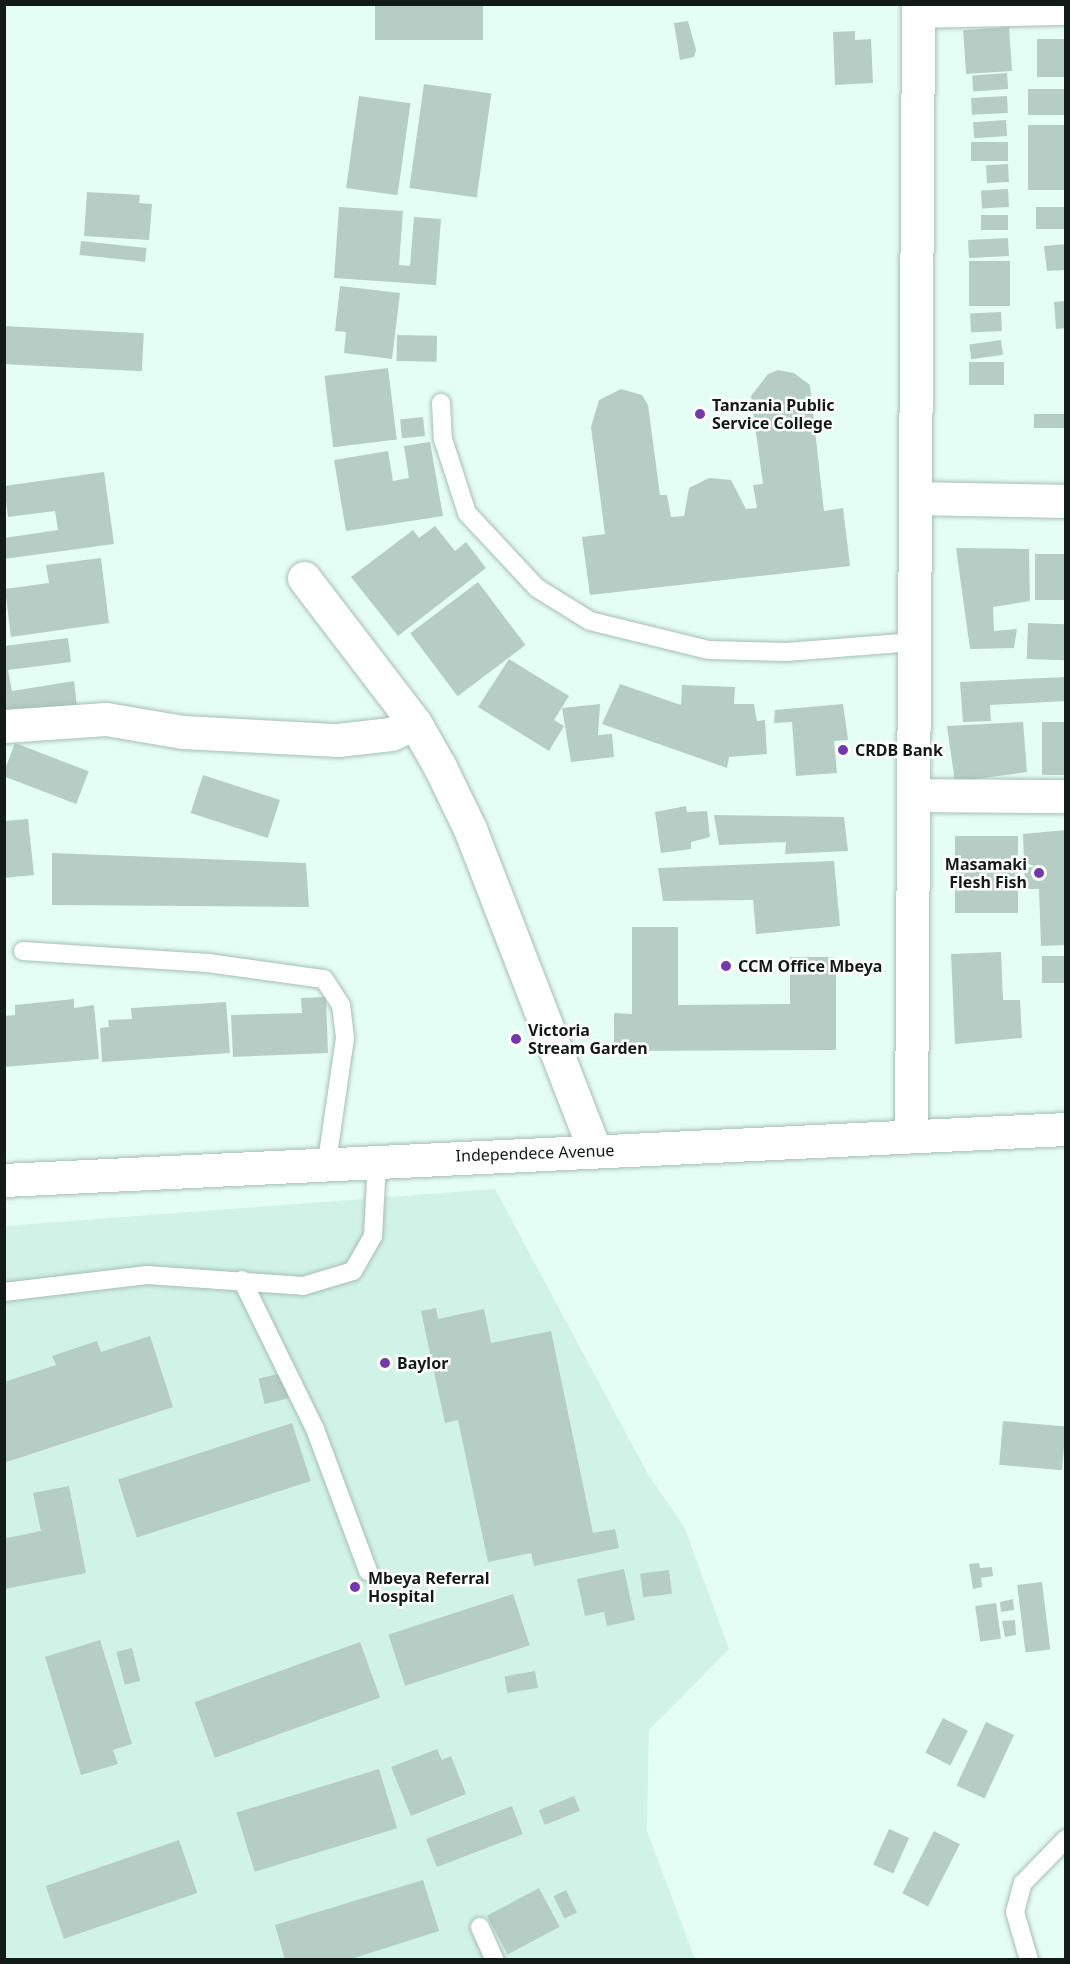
<!DOCTYPE html>
<style>
body{margin:0}
#map{position:relative;width:1070px;height:1964px;overflow:hidden;background:#e5fef5;font-family:"Noto Sans",sans-serif}
div>[style]{position:absolute}
[style*='--x']{left:calc(var(--x)*1px);top:calc(var(--y)*1px);width:calc(var(--w)*1px);rotate:calc(var(--a)*1deg)}
.built>*{inset:0;background:#d1f3e7}
.building>*{inset:0;background:#b5cdc5;transform-origin:0 0}
.roads{filter:drop-shadow(0 0 2px #a6beb6) drop-shadow(0 0 2px #a6beb6)}
.service>*{height:18px;margin:-9px;padding:0 9px;transform-origin:9px;border-radius:9px;background:#fff}
.minor>*{height:33px;margin:-16.5px;padding:0 16.5px;transform-origin:16.5px;border-radius:16.5px;background:#fff}
.dots>*{width:16px;height:16px;translate:-50% -50%;box-sizing:border-box;border:3px solid #fff;border-radius:50%}
span{translate:-50% -50%;white-space:nowrap;text-align:center;line-height:1.15;-webkit-text-stroke:5px #fff;paint-order:stroke}
.poi-label{font-size:16px;color:#121b18;font-weight:700}
.left{translate:0 -50%;text-align:left}
.right{translate:-100% -50%;text-align:right}
.street-label{font-size:16px;color:#121b18}
.frame{position:absolute;inset:0;border:6px solid #121b18;pointer-events:none}
</style>
<div id="map">
<div class="built">
<div style="clip-path:polygon(495px 1189px,649px 1476px,684px 1526px,729px 1649px,649px 1730px,647px 1831px,695px 1959px,5px 1960px,5px 1226px)"></div>
</div>
<div class="building">
<div style="left:375px;top:4px;width:108px;height:36px"></div>
<div style="clip-path:polygon(688px 21px,696px 50px,694px 57px,680px 60px,674px 23px)"></div>
<div style="left:1009px;top:27px;width:44px;height:46px;rotate:86deg"></div>
<div style="clip-path:polygon(855px 31px,855px 40px,871px 39px,873px 83px,835px 85px,833px 32px)"></div>
<div style="left:1037px;top:39px;width:29px;height:38px"></div>
<div style="left:1007px;top:73px;width:16px;height:35px;rotate:86deg"></div>
<div style="left:424px;top:84px;width:68px;height:105px;rotate:8deg"></div>
<div style="left:1066px;top:89px;width:26px;height:38px;rotate:90deg"></div>
<div style="left:359px;top:96px;width:52px;height:93px;rotate:8deg"></div>
<div style="left:1007px;top:96px;width:17px;height:36px;rotate:87deg"></div>
<div style="left:1006px;top:120px;width:16px;height:33px;rotate:86deg"></div>
<div style="left:1066px;top:125px;width:65px;height:38px;rotate:90deg"></div>
<div style="left:1008px;top:142px;width:19px;height:37px;rotate:90deg"></div>
<div style="left:1008px;top:164px;width:18px;height:22px;rotate:87deg"></div>
<div style="left:1008px;top:189px;width:18px;height:27px;rotate:87deg"></div>
<div style="clip-path:polygon(87px 192px,140px 195px,139px 203px,152px 204px,149px 240px,84px 236px)"></div>
<div style="clip-path:polygon(339px 207px,403px 211px,399px 265px,410px 266px,414px 217px,441px 219px,436px 285px,334px 278px)"></div>
<div style="left:1066px;top:207px;width:22px;height:30px;rotate:90deg"></div>
<div style="left:1008px;top:215px;width:15px;height:27px;rotate:90deg"></div>
<div style="left:1008px;top:238px;width:18px;height:40px;rotate:87deg"></div>
<div style="left:81px;top:241px;width:66px;height:14px;rotate:6deg"></div>
<div style="clip-path:polygon(1066px 244px,1066px 270px,1047px 271px,1044px 246px)"></div>
<div style="left:1010px;top:261px;width:45px;height:41px;rotate:90deg"></div>
<div style="clip-path:polygon(340px 286px,400px 293px,392px 359px,344px 353px,346px 332px,335px 331px)"></div>
<div style="clip-path:polygon(1066px 301px,1066px 328px,1056px 329px,1054px 302px)"></div>
<div style="left:1001px;top:312px;width:19px;height:31px;rotate:87deg"></div>
<div style="left:4px;top:326px;width:140px;height:38px;rotate:3deg"></div>
<div style="left:397px;top:335px;width:40px;height:26px;rotate:1deg"></div>
<div style="left:1001px;top:340px;width:15px;height:32px;rotate:82deg"></div>
<div style="left:969px;top:362px;width:35px;height:23px"></div>
<div style="left:388px;top:368px;width:72px;height:64px;rotate:83deg"></div>
<div style="clip-path:polygon(778px 370px,794px 373px,810px 385px,824px 511px,843px 508px,850px 566px,590px 595px,582px 537px,605px 534px,591px 427px,599px 400px,621px 389px,642px 395px,648px 405px,660px 495px,667px 495px,671px 517px,684px 516px,689px 488px,709px 478px,731px 480px,746px 509px,757px 508px,753px 485px,763px 484px,751px 396px,768px 374px)"></div>
<div style="left:1066px;top:414px;width:14px;height:32px;rotate:90deg"></div>
<div style="left:423px;top:417px;width:19px;height:23px;rotate:84deg"></div>
<div style="clip-path:polygon(430px 442px,443px 516px,346px 531px,334px 460px,388px 451px,393px 481px,409px 478px,404px 446px)"></div>
<div style="clip-path:polygon(104px 472px,114px 544px,4px 559px,4px 538px,58px 530px,55px 511px,8px 517px,4px 486px)"></div>
<div style="clip-path:polygon(435px 526px,455px 551px,466px 542px,486px 568px,398px 636px,351px 577px,413px 530px,419px 538px)"></div>
<div style="clip-path:polygon(956px 548px,1029px 549px,1030px 601px,993px 607px,994px 631px,1017px 629px,1014px 648px,970px 649px)"></div>
<div style="left:1035px;top:554px;width:31px;height:46px"></div>
<div style="clip-path:polygon(101px 558px,109px 623px,11px 637px,5px 589px,49px 583px,46px 565px)"></div>
<div style="left:478px;top:582px;width:79px;height:85px;rotate:53deg"></div>
<div style="left:1028px;top:623px;width:38px;height:36px;rotate:2deg"></div>
<div style="clip-path:polygon(68px 638px,71px 662px,8px 670px,12px 691px,74px 681px,77px 707px,4px 717px,4px 646px)"></div>
<div style="clip-path:polygon(509px 659px,569px 696px,554px 720px,564px 726px,549px 751px,478px 707px)"></div>
<div style="clip-path:polygon(1066px 677px,1066px 701px,990px 705px,991px 721px,963px 722px,960px 682px)"></div>
<div style="clip-path:polygon(620px 684px,681px 705px,682px 685px,735px 687px,734px 704px,754px 704px,757px 721px,765px 720px,767px 754px,729px 757px,727px 768px,602px 724px)"></div>
<div style="clip-path:polygon(600px 704px,598px 735px,612px 734px,614px 757px,571px 762px,562px 708px)"></div>
<div style="clip-path:polygon(843px 704px,848px 740px,834px 741px,837px 773px,796px 776px,792px 722px,774px 723px,775px 710px)"></div>
<div style="clip-path:polygon(1023px 722px,1027px 772px,955px 782px,947px 726px)"></div>
<div style="left:1066px;top:722px;width:53px;height:24px;rotate:90deg"></div>
<div style="left:15px;top:743px;width:79px;height:35px;rotate:21deg"></div>
<div style="left:203px;top:775px;width:81px;height:40px;rotate:18deg"></div>
<div style="clip-path:polygon(686px 806px,687px 812px,707px 811px,710px 837px,691px 842px,691px 849px,661px 853px,655px 812px)"></div>
<div style="clip-path:polygon(714px 815px,844px 817px,848px 851px,785px 854px,786px 842px,719px 845px)"></div>
<div style="clip-path:polygon(28px 819px,34px 875px,4px 878px,4px 821px)"></div>
<div style="clip-path:polygon(1066px 830px,1066px 945px,1041px 946px,1039px 889px,1026px 889px,1024px 869px,1035px 866px,1024px 863px,1023px 834px)"></div>
<div style="left:955px;top:836px;width:63px;height:77px"></div>
<div style="clip-path:polygon(52px 853px,306px 863px,309px 907px,52px 905px)"></div>
<div style="clip-path:polygon(834px 861px,840px 926px,756px 934px,753px 900px,663px 901px,658px 868px)"></div>
<div style="clip-path:polygon(632px 927px,678px 927px,678px 1005px,790px 1004px,790px 957px,836px 957px,836px 1050px,614px 1051px,614px 1013px,632px 1014px)"></div>
<div style="clip-path:polygon(1001px 952px,1003px 1000px,1020px 1000px,1022px 1038px,955px 1044px,951px 954px)"></div>
<div style="left:1066px;top:956px;width:27px;height:24px;rotate:90deg"></div>
<div style="clip-path:polygon(326px 997px,328px 1053px,233px 1057px,231px 1015px,302px 1013px,301px 998px)"></div>
<div style="clip-path:polygon(74px 999px,74px 1008px,94px 1005px,99px 1059px,4px 1067px,4px 1016px,15px 1015px,15px 1005px)"></div>
<div style="clip-path:polygon(226px 1002px,230px 1053px,102px 1062px,100px 1028px,109px 1027px,108px 1020px,132px 1019px,131px 1008px)"></div>
<div style="clip-path:polygon(436px 1308px,438px 1319px,484px 1309px,491px 1343px,551px 1331px,593px 1533px,615px 1529px,619px 1548px,534px 1566px,531px 1553px,488px 1562px,458px 1420px,445px 1423px,421px 1311px)"></div>
<div style="clip-path:polygon(150px 1336px,173px 1407px,4px 1463px,4px 1382px,56px 1365px,52px 1356px,97px 1341px,101px 1352px)"></div>
<div style="left:283px;top:1373px;width:26px;height:25px;rotate:77deg"></div>
<div style="left:1003px;top:1421px;width:63px;height:44px;rotate:5deg"></div>
<div style="left:292px;top:1423px;width:61px;height:183px;rotate:72deg"></div>
<div style="clip-path:polygon(69px 1486px,86px 1573px,4px 1589px,4px 1533px,7px 1538px,41px 1531px,33px 1493px)"></div>
<div style="clip-path:polygon(979px 1563px,980px 1568px,992px 1567px,993px 1576px,981px 1578px,982px 1587px,973px 1589px,969px 1564px)"></div>
<div style="clip-path:polygon(624px 1569px,635px 1620px,607px 1626px,604px 1612px,585px 1616px,577px 1579px)"></div>
<div style="left:669px;top:1570px;width:24px;height:29px;rotate:83deg"></div>
<div style="left:1042px;top:1582px;width:68px;height:25px;rotate:83deg"></div>
<div style="left:513px;top:1594px;width:54px;height:131px;rotate:72deg"></div>
<div style="clip-path:polygon(1013px 1599px,1014px 1610px,1001px 1612px,1000px 1602px)"></div>
<div style="left:996px;top:1603px;width:36px;height:21px;rotate:82deg"></div>
<div style="clip-path:polygon(1015px 1620px,1016px 1635px,1005px 1637px,1002px 1621px)"></div>
<div style="clip-path:polygon(100px 1640px,132px 1744px,113px 1750px,118px 1764px,81px 1775px,45px 1657px)"></div>
<div style="left:360px;top:1642px;width:59px;height:176px;rotate:70deg"></div>
<div style="left:132px;top:1648px;width:34px;height:16px;rotate:76deg"></div>
<div style="left:535px;top:1671px;width:17px;height:31px;rotate:80deg"></div>
<div style="left:943px;top:1718px;width:28px;height:39px;rotate:27deg"></div>
<div style="left:986px;top:1722px;width:31px;height:70px;rotate:25deg"></div>
<div style="clip-path:polygon(437px 1749px,442px 1760px,451px 1756px,466px 1794px,411px 1816px,391px 1767px)"></div>
<div style="left:379px;top:1769px;width:62px;height:149px;rotate:73deg"></div>
<div style="left:574px;top:1796px;width:16px;height:38px;rotate:68deg"></div>
<div style="left:512px;top:1806px;width:30px;height:92px;rotate:69deg"></div>
<div style="left:889px;top:1829px;width:22px;height:39px;rotate:24deg"></div>
<div style="left:934px;top:1831px;width:29px;height:70px;rotate:27deg"></div>
<div style="left:179px;top:1840px;width:56px;height:141px;rotate:71deg"></div>
<div style="clip-path:polygon(423px 1880px,439px 1931px,348px 1960px,285px 1960px,275px 1925px)"></div>
<div style="left:539px;top:1888px;width:44px;height:59px;rotate:62deg"></div>
<div style="left:566px;top:1890px;width:25px;height:14px;rotate:64deg"></div>
</div>
<div class="roads">
<div class="service">
<div style="--x:441;--y:403;--w:36;--a:87"></div>
<div style="--x:443;--y:439;--w:78;--a:72"></div>
<div style="--x:467;--y:513;--w:103;--a:47"></div>
<div style="--x:537;--y:588;--w:62;--a:31.9"></div>
<div style="--x:590;--y:621;--w:122;--a:13.7"></div>
<div style="--x:709;--y:650;--w:78;--a:1.5"></div>
<div style="--x:787;--y:652;--w:127;--a:-4.5"></div>
<div style="--x:23;--y:951;--w:185;--a:3.7"></div>
<div style="--x:208;--y:963;--w:117;--a:7.9"></div>
<div style="--x:324;--y:979;--w:31;--a:57"></div>
<div style="--x:341;--y:1005;--w:33;--a:83"></div>
<div style="--x:345;--y:1038;--w:125;--a:98.3"></div>
<div style="--x:242;--y:1280;--w:166;--a:63.9"></div>
<div style="--x:315;--y:1429;--w:152;--a:69.5"></div>
<div style="--x:4;--y:1292;--w:144;--a:-6.8"></div>
<div style="--x:147;--y:1275;--w:156;--a:4"></div>
<div style="--x:303;--y:1286;--w:52;--a:-16.7"></div>
<div style="--x:353;--y:1271;--w:40;--a:-60.3"></div>
<div style="--x:373;--y:1236;--w:75;--a:-86.9"></div>
<div style="--x:480;--y:1927;--w:36;--a:66"></div>
<div style="--x:1029;--y:1960;--w:50;--a:-106.3"></div>
<div style="--x:1015;--y:1912;--w:30;--a:-75"></div>
<div style="--x:1023;--y:1883;--w:62;--a:-45.7"></div>
</div>
<div class="minor">
<div style="--x:918;--y:11;--w:148;--a:-1.2"></div>
<div style="--x:915;--y:498;--w:151;--a:1.1"></div>
<div style="--x:304;--y:578;--w:183;--a:52.6"></div>
<div style="--x:415;--y:723;--w:51;--a:60.4"></div>
<div style="--x:440;--y:767;--w:69;--a:64.2"></div>
<div style="--x:470;--y:829;--w:345;--a:68.8"></div>
<div style="--x:4;--y:726;--w:102;--a:-3.9"></div>
<div style="--x:106;--y:719;--w:78;--a:9.6"></div>
<div style="--x:183;--y:732;--w:155;--a:3"></div>
<div style="--x:338;--y:740;--w:53;--a:-6.5"></div>
<div style="--x:391;--y:734;--w:26;--a:-25"></div>
<div style="--x:913;--y:795;--w:153;--a:0.4"></div>
<div style="--x:911;--y:1132;--w:1128;--a:-89.64"></div>
<div style="--x:4;--y:1180;--w:1063;--a:-2.75"></div>
</div>
</div>
<div class="dots">
<div style="left:700px;top:414px;background:#7438ae"></div>
<div style="left:843px;top:750px;background:#7438ae"></div>
<div style="left:1039px;top:873px;background:#7438ae"></div>
<div style="left:726px;top:966px;background:#7438ae"></div>
<div style="left:516px;top:1039px;background:#7438ae"></div>
<div style="left:385px;top:1363px;background:#7438ae"></div>
<div style="left:355px;top:1587px;background:#7438ae"></div>
</div>
<div class="poi-label">
<span class="left" style="left:712px;top:414px">Tanzania Public<br>Service College</span>
<span class="left" style="left:855px;top:750px">CRDB Bank</span>
<span class="right" style="left:1027px;top:873px">Masamaki<br>Flesh Fish</span>
<span class="left" style="left:738px;top:966px">CCM Office Mbeya</span>
<span class="left" style="left:528px;top:1039px">Victoria<br>Stream Garden</span>
<span class="left" style="left:397px;top:1363px">Baylor</span>
<span class="left" style="left:368px;top:1587px">Mbeya Referral<br>Hospital</span>
</div>
<div class="street-label">
<span style="left:535px;top:1153px;rotate:-2deg">Independece Avenue</span>
</div>
<div class="frame"></div>
</div>
